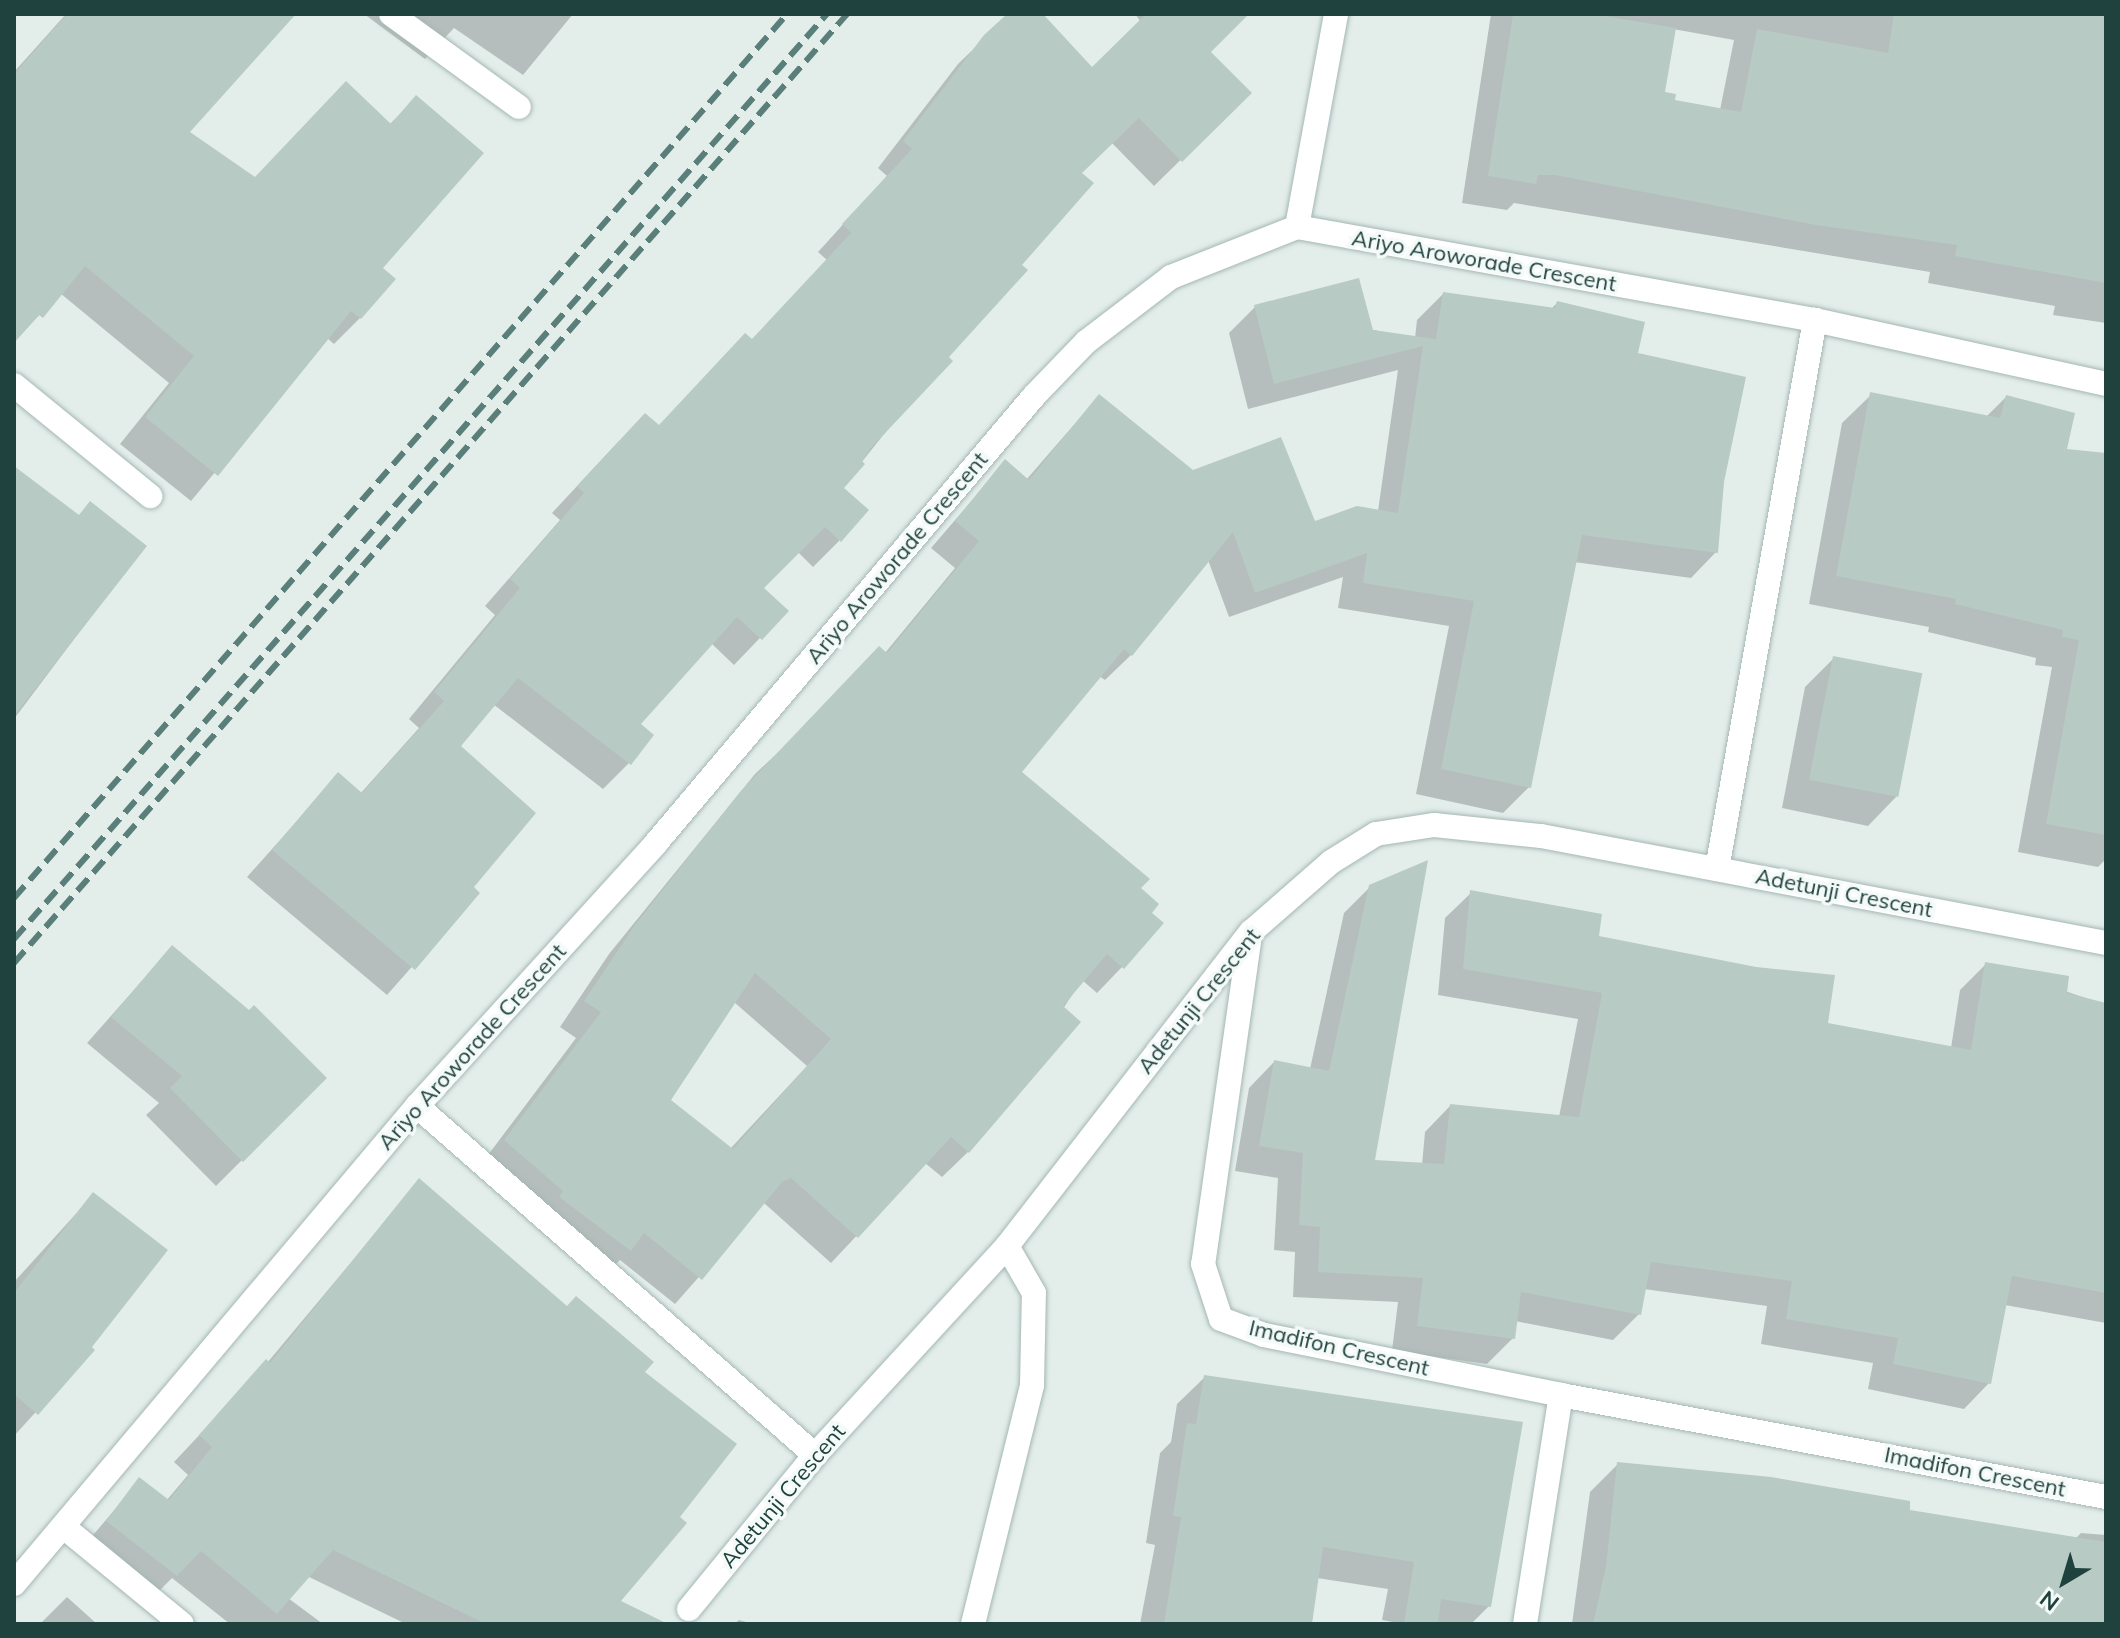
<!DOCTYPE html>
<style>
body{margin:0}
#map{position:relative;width:2120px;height:1638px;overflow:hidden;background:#e3eeeb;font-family:Mulish,sans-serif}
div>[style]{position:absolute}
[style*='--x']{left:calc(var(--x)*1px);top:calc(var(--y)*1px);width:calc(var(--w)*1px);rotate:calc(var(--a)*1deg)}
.shadow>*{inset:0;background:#0003}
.building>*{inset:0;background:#b7cac4;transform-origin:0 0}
.roads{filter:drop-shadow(0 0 2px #a5b7b4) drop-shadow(0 0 2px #a5b7b4)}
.minor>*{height:24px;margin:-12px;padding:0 12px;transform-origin:12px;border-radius:12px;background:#fff}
.rail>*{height:6px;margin-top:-3px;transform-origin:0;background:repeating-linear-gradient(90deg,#5a7e79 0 16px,transparent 0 24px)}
span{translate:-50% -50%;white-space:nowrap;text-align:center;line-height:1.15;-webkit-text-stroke:7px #f4faf8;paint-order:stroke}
.street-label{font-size:22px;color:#20423e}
.frame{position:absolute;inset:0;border:16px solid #20423e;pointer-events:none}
.north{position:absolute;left:2024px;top:1542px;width:80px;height:80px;-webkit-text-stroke:6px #f4faf8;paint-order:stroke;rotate:218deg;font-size:22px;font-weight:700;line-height:32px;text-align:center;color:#20423e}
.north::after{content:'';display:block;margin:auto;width:28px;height:36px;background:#20423e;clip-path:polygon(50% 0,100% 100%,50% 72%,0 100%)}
</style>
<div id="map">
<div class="shadow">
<div style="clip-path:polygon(66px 14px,264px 14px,187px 132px,254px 179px,389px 125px,417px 97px,380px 268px,360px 318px,334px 344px,327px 338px,191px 501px,120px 444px,169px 383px,60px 293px,14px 342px,14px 72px)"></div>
<div style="clip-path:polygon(364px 14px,573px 14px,523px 75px,454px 28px,425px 59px)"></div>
<div style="clip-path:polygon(1010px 14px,1040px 14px,1092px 70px,1141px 22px,1135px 14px,1247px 14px,1209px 52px,1249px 93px,1154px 186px,1112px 143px,1080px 174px,1019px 265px,841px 488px,839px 541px,813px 567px,798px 552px,762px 588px,786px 611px,734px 665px,711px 643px,638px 724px,629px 763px,603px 789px,493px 704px,458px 746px,471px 888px,477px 893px,387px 995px,247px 877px,338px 775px,360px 794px,419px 728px,409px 719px,495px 615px,485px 606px,560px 520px,552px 513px,619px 441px,658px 427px,751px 341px,827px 260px,818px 252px,887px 176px,878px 168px,958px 64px)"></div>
<div style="clip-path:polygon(evenodd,1491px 14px,2106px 14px,2106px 323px,2053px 315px,2055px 306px,1928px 283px,1930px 272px,1514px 203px,1507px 210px,1462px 203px,1491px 14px,1673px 29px,1734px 40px,1720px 110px,1673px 102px,1662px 94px,1673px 29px)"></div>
<div style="clip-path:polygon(evenodd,1443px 294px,1550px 310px,1557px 303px,1635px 355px,1722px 482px,1716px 552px,1691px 578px,1574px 562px,1529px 787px,1503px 813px,1416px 794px,1449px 626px,1338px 608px,1343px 577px,1229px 617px,1208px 560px,1131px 655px,1105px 680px,1099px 676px,1020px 773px,1138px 889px,1122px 967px,1097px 993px,1082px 980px,968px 1152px,942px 1177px,925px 1163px,831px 1263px,764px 1203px,675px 1304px,620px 1260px,604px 1275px,479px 1167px,576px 1038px,560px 1027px,609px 954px,755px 774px,885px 653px,955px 568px,931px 548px,1005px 462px,1026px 480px,1099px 396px,1192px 473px,1313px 523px,1378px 511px,1398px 370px,1248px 409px,1229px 333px,1255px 307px,1415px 338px,1417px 320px,1443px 294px,734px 1002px,807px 1066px,730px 1149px,668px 1100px,734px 1002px)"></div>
<div style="clip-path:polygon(1871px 395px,1986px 417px,2006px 397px,2064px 451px,2106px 456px,2106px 859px,2098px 867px,2018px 852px,2052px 667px,2035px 665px,2036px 658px,1928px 632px,1929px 627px,1809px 604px,1842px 423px)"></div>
<div style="clip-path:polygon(14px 470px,77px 517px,90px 504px,144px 546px,14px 719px)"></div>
<div style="clip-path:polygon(1834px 658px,1896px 797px,1868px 826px,1782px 808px,1805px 687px)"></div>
<div style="clip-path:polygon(1370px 887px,1373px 1162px,1422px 1165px,1425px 1132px,1450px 1106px,1559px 1117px,1578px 1019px,1438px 995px,1445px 918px,1471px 893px,1826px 1025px,1951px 1048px,1960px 990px,1986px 964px,2106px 1005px,2106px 1323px,2005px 1305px,1989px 1383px,1964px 1409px,1868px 1389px,1873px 1363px,1761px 1344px,1767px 1306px,1644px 1289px,1639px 1314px,1613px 1340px,1515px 1321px,1513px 1338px,1487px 1364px,1392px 1351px,1398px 1302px,1293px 1297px,1295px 1252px,1274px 1250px,1278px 1178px,1235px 1171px,1249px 1088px,1274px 1062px,1310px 1069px,1344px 913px)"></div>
<div style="clip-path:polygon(172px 947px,324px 1078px,216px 1186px,146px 1115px,159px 1103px,87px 1043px)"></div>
<div style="clip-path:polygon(419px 1181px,643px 1372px,677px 1517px,618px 1602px,642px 1624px,406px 1624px,307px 1576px,288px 1598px,323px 1624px,230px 1624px,172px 1578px,149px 1601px,82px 1548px,140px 1480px,166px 1501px,188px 1475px,174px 1462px,267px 1363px)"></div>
<div style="clip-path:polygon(93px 1195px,92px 1350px,14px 1436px,14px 1282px)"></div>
<div style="clip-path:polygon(1205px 1377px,1489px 1606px,1471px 1624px,1404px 1624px,1382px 1620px,1388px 1589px,1317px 1578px,1310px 1624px,1140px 1624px,1155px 1545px,1146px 1543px,1160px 1453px,1171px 1442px,1177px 1404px)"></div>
<div style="clip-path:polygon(1618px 1464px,2075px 1539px,2081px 1533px,2106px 1535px,2106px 1624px,1572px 1624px,1590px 1492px)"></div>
<div style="clip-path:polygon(67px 1597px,97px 1624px,40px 1624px)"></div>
<div style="clip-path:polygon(739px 1620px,753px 1624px,734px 1624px)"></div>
</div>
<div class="building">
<div style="clip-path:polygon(67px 14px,296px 14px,190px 132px,255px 177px,346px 81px,391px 124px,416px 95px,484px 153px,383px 268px,396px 279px,361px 319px,351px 311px,218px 476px,145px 417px,194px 356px,85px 266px,43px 318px,39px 315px,14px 343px,14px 74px)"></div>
<div style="clip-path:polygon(1007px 14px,1043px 14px,1092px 67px,1146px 14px,1249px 14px,1211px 52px,1252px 93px,1182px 162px,1139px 118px,1082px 173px,1094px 183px,1022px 265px,1028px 270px,949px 357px,953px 361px,871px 448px,862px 461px,865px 464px,844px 488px,869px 510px,841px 542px,825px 527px,764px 588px,789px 611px,762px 640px,737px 617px,641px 724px,654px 735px,631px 765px,518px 678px,461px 746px,536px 813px,474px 887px,480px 893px,415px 970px,272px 850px,338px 772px,362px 793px,444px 701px,434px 692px,520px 588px,510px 579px,584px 493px,577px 486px,645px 413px,659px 425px,745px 333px,752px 339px,851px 233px,842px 224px,912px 149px,903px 141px,984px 35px)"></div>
<div style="clip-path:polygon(1513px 14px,1593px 14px,1676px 28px,1665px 92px,1676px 94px,1675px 100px,1741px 112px,1757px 29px,1888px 53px,1894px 14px,2106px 14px,2106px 283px,1955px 256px,1957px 245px,1816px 225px,1555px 175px,1538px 175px,1536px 184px,1488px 176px)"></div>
<div style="clip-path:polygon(evenodd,1359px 278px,1373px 330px,1436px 339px,1443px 292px,1555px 308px,1557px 301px,1645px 322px,1638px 353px,1746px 377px,1724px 482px,1718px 553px,1582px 535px,1531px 788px,1441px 769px,1474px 601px,1363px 583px,1367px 553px,1255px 593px,1233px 532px,1132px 656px,1124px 649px,1022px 772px,1150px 879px,1141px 888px,1159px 904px,1152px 913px,1164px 923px,1124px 969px,1107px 954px,1063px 1006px,1081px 1022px,969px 1153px,951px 1137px,858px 1238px,791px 1178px,782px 1182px,702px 1280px,644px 1233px,631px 1251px,559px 1197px,563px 1191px,504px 1140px,601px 1012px,584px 1001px,635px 925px,740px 792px,879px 646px,887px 653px,979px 541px,955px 521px,1005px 459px,1029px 480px,1099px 394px,1193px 470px,1281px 437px,1315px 521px,1357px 506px,1398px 513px,1423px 346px,1274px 384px,1254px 305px,1359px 278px,755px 973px,831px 1039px,733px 1149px,671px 1100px,755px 973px)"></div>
<div style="clip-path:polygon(1870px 392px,2000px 418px,2006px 395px,2075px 413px,2067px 449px,2106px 453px,2106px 835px,2046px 824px,2079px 640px,2062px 637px,2063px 630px,1955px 604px,1956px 599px,1836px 576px)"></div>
<div style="clip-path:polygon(14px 466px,79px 515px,90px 501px,147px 546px,14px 716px)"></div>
<div style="left:1833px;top:656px;width:91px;height:126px;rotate:11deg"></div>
<div style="clip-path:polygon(1428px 860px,1375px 1160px,1444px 1164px,1450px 1104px,1579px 1117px,1602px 993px,1463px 969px,1470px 890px,1602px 914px,1599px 936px,1756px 967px,1835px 975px,1828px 1023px,1971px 1050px,1985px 962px,2069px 976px,2067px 993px,2106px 1003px,2106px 1293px,2012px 1276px,1991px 1384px,1893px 1364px,1898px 1338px,1786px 1319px,1792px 1281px,1651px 1262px,1641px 1315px,1521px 1292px,1515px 1339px,1417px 1326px,1423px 1278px,1318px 1272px,1320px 1227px,1299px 1225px,1303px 1153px,1259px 1146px,1274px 1060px,1329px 1071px,1369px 885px)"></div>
<div style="clip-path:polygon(172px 945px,249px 1010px,254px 1005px,327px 1078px,243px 1162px,170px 1088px,182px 1076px,111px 1017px)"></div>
<div style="clip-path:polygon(419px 1178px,567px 1306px,576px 1296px,654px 1362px,645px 1372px,737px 1444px,680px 1517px,687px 1523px,621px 1601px,668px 1624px,486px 1624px,333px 1550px,277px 1614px,201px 1551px,177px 1576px,106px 1521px,139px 1477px,169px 1500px,212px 1447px,199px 1435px,266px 1359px,270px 1363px)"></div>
<div style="clip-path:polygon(93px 1192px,168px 1250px,92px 1347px,95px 1350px,38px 1415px,14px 1394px,14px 1293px)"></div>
<div style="clip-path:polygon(1204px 1375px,1523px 1422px,1491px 1607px,1441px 1599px,1438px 1624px,1404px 1624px,1414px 1562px,1323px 1547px,1312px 1624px,1164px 1624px,1181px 1517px,1173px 1516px,1187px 1423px,1196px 1424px)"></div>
<div style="clip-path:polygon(1617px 1462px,1771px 1477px,1910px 1501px,1910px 1510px,2106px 1542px,2106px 1624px,1593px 1624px,1606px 1566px)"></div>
</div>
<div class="roads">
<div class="minor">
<div style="--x:391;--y:14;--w:158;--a:36"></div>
<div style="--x:1297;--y:227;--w:217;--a:-79.6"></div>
<div style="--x:14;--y:385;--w:176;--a:39.2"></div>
<div style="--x:1717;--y:869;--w:558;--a:-79.88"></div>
<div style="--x:1250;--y:935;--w:332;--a:98.1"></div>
<div style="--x:1203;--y:1264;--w:58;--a:71.9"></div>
<div style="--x:1221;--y:1319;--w:46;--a:20.4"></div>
<div style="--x:1264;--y:1335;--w:303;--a:11.4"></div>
<div style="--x:1561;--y:1395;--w:554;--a:10.6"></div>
<div style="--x:417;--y:1106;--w:529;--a:41.25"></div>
<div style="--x:65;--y:1528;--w:151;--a:39.4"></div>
<div style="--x:14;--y:1584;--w:625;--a:-49.87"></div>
<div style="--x:417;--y:1106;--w:355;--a:-47.7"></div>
<div style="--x:656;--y:843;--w:585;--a:-49.78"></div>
<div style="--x:1034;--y:396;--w:75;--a:-46.1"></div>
<div style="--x:1086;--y:342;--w:107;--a:-37.4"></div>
<div style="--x:1171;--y:277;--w:136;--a:-21.6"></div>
<div style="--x:1297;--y:227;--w:526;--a:10.18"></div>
<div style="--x:1815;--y:320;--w:298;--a:12.4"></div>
<div style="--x:689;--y:1609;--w:199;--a:-50.7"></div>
<div style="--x:815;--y:1455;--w:284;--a:-47.4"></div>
<div style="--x:1007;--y:1246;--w:398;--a:-52.2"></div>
<div style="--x:1251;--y:932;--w:106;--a:-41.2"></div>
<div style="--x:1331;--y:862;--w:53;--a:-31.9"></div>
<div style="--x:1376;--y:834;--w:59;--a:-8.8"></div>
<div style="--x:1434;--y:825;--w:108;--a:5.9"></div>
<div style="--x:1541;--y:836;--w:575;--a:10.72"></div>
<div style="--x:973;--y:1624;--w:246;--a:-76.1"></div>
<div style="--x:1032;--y:1385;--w:92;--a:-88.8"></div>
<div style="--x:1034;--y:1293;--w:54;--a:-119.9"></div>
<div style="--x:1525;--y:1624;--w:232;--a:-81.1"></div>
</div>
</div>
<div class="rail">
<div style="--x:14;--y:898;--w:1174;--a:-48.83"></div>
<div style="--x:14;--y:939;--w:1232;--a:-48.69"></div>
<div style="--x:14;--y:963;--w:1263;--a:-48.72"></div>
</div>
<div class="street-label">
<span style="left:1484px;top:261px;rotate:10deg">Ariyo Aroworade Crescent</span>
<span style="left:897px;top:558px;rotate:-50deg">Ariyo Aroworade Crescent</span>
<span style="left:1844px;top:893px;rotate:11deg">Adetunji Crescent</span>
<span style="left:1199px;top:1001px;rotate:-51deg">Adetunji Crescent</span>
<span style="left:472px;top:1047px;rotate:-48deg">Ariyo Aroworade Crescent</span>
<span style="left:1339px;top:1348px;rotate:13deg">Imadifon Crescent</span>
<span style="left:1975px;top:1472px;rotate:11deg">Imadifon Crescent</span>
<span style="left:783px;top:1496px;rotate:-50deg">Adetunji Crescent</span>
</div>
<div class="frame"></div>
<div class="north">N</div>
</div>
